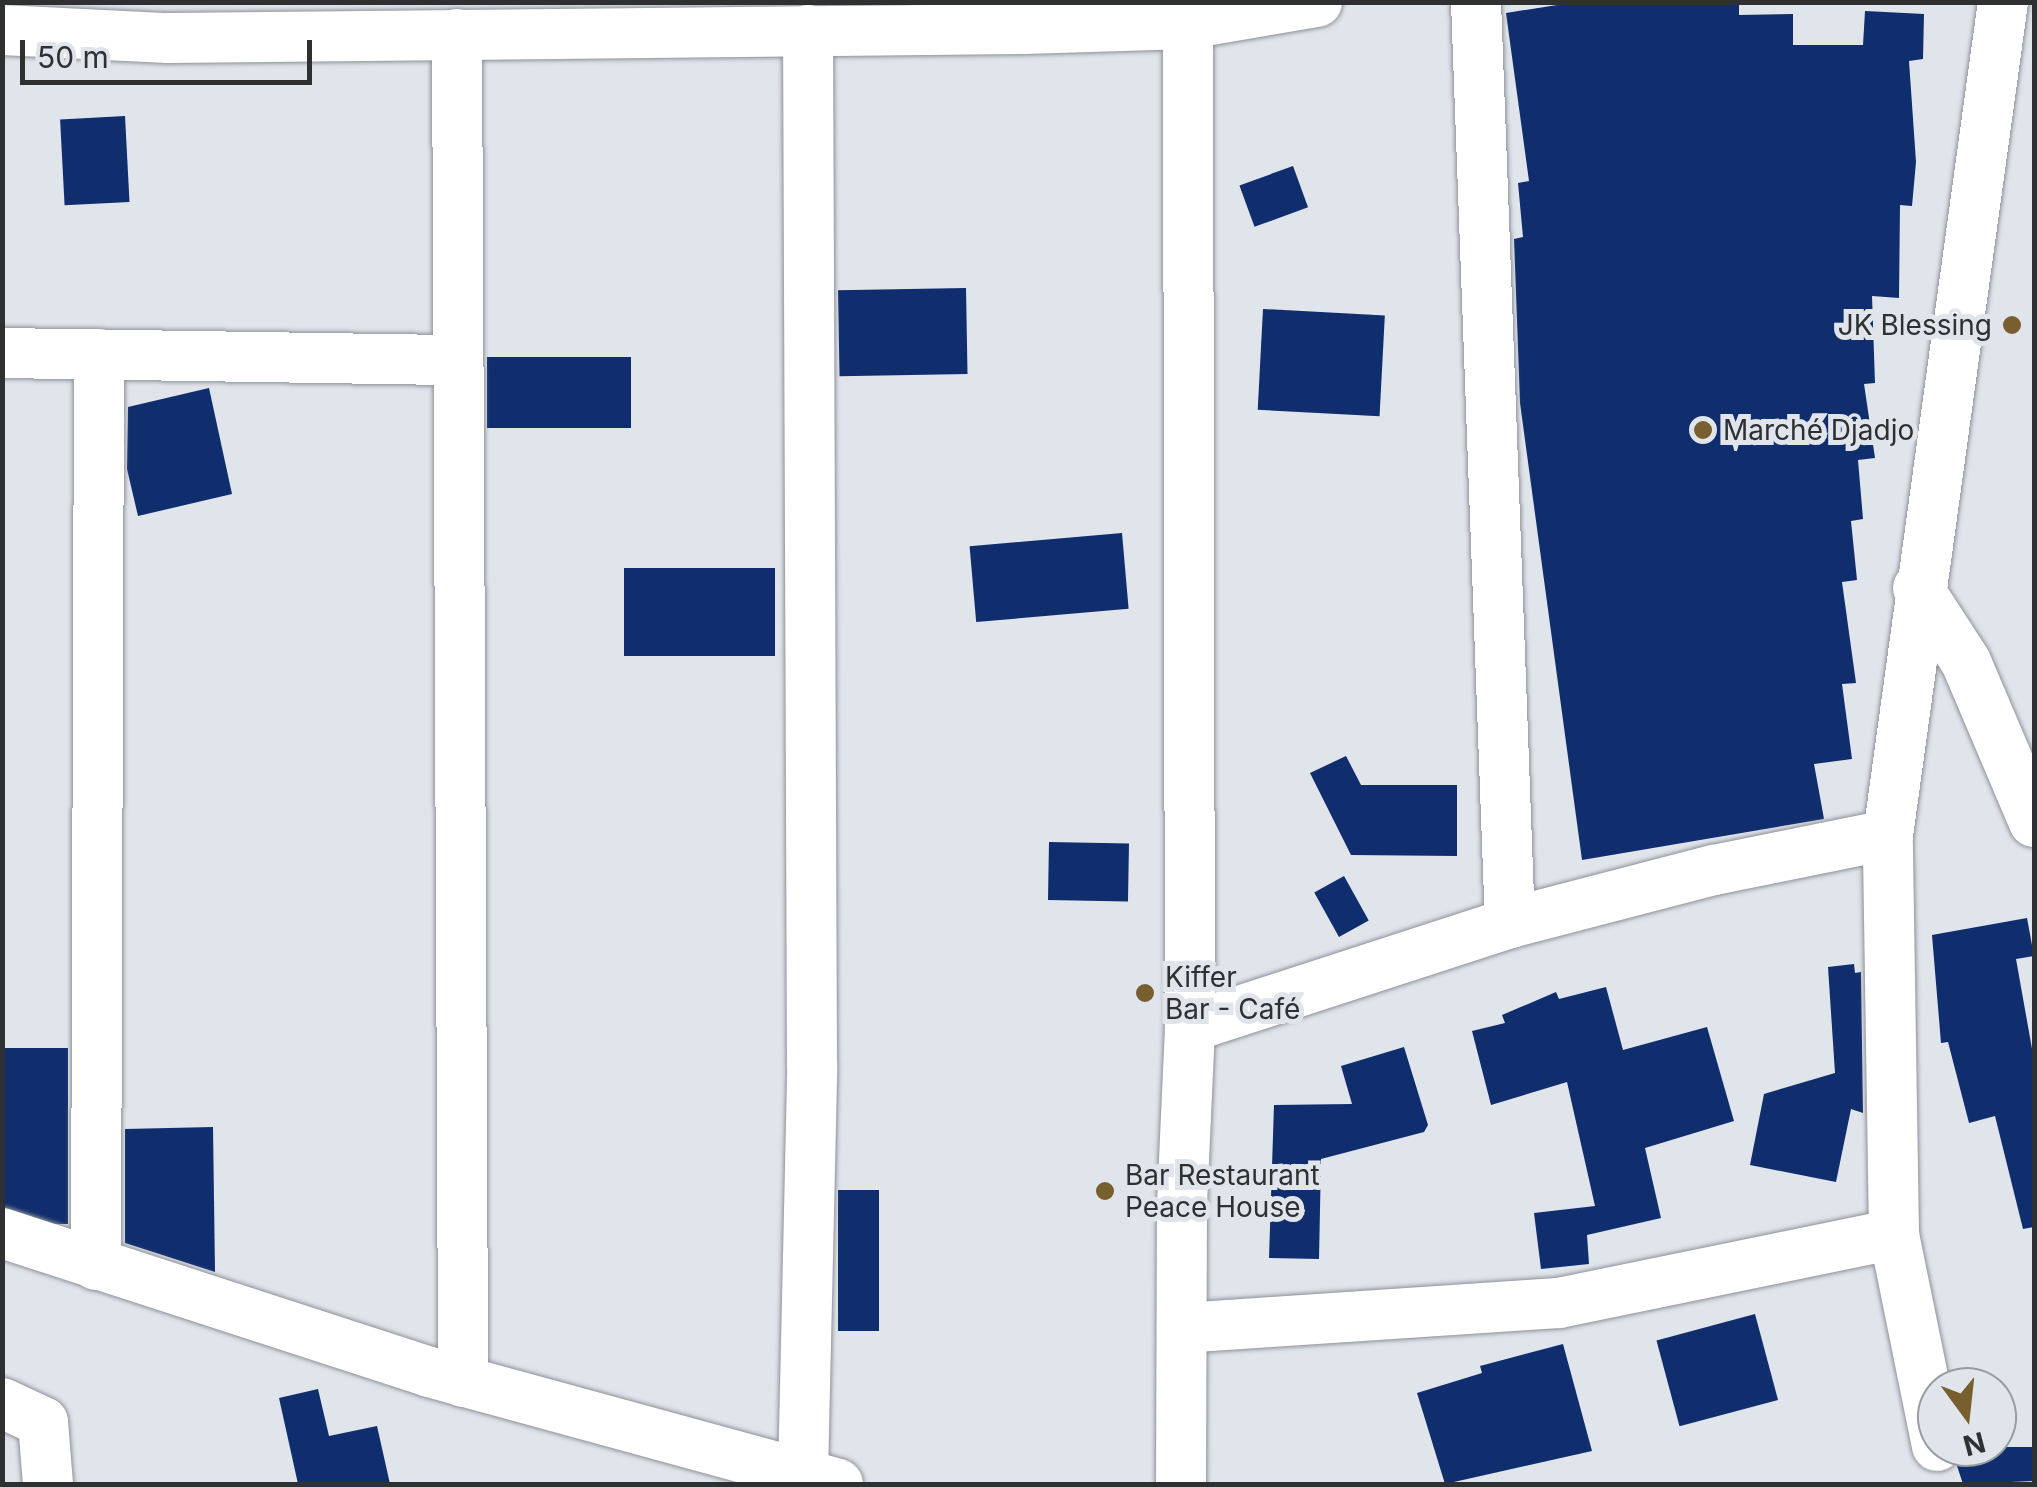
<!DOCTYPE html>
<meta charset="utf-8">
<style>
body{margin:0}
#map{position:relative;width:2037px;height:1487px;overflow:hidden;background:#e0e4eb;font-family:Inter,sans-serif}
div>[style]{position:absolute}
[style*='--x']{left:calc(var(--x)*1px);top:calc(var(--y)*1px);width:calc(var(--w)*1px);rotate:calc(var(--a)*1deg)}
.building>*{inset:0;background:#102d6d;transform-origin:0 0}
.roads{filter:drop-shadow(0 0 2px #8e9198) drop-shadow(0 0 2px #8e9198)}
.minor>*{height:50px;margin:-25px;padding:0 25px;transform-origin:25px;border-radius:25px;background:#fff}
.dots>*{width:28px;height:28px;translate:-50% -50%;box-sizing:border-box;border:5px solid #e0e4eb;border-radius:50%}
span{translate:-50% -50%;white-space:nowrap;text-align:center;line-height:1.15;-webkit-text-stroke:10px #e0e4eb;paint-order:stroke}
.poi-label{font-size:28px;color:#2e3032}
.right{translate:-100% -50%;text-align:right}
.left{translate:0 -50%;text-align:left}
.frame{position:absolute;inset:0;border:5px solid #2e3032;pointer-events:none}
.north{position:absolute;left:1917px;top:1367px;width:100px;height:100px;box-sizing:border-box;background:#e0e4eb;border:2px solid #999ca1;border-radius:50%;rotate:165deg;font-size:28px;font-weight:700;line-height:40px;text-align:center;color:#2e3032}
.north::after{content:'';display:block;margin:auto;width:35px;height:45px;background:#775f2f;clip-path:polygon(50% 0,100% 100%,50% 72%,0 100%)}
.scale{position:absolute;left:20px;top:40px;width:292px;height:45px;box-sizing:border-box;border:5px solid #2e3032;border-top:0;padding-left:12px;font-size:30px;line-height:35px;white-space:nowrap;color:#2e3032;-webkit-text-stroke:8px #e0e4eb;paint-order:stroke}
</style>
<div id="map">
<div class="building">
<div style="clip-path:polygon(1576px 2px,1739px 2px,1739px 15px,1793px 14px,1793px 45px,1863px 45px,1865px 11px,1924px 14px,1923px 59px,1909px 61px,1916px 162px,1912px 206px,1900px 205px,1899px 298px,1872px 296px,1875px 383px,1864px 384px,1875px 458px,1858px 460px,1863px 519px,1851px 521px,1857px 580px,1842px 582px,1856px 683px,1842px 684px,1852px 759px,1814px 764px,1824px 819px,1582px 860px,1520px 403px,1514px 239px,1523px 237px,1518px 183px,1529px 181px,1506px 13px)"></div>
<div style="left:125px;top:116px;width:86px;height:65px;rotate:87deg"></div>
<div style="left:1293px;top:166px;width:44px;height:57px;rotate:70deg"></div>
<div style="left:966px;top:288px;width:86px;height:128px;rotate:89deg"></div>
<div style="left:1263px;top:309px;width:122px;height:101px;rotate:3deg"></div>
<div style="left:487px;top:357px;width:144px;height:71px"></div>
<div style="clip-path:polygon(209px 388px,232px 494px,138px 516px,127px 469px,128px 407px)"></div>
<div style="left:1122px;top:533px;width:76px;height:153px;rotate:85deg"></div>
<div style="left:624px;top:568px;width:151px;height:88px"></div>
<div style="clip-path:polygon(1346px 756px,1361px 785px,1457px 785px,1457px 856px,1351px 855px,1310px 773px)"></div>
<div style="left:1049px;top:842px;width:80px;height:58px;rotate:1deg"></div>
<div style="left:1344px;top:876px;width:51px;height:34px;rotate:61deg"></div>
<div style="clip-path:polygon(2027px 918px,2034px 956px,2016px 959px,2034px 1060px,2034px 1227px,2023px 1229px,1995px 1116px,1969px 1123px,1948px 1042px,1941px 1043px,1932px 935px)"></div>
<div style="clip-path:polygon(1854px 964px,1855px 973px,1861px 972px,1863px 1113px,1851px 1109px,1836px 1182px,1750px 1165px,1764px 1094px,1835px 1073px,1828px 967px)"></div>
<div style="clip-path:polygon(1606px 987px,1623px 1050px,1707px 1027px,1734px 1121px,1645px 1148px,1661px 1218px,1587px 1235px,1589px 1264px,1541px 1269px,1534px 1213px,1595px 1206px,1567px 1082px,1491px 1105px,1472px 1031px,1505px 1023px,1502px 1015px,1556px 992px,1559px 999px)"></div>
<div style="clip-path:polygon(1404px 1047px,1428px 1125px,1424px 1132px,1321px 1159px,1319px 1259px,1269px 1258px,1274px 1105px,1352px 1104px,1341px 1066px)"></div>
<div style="left:68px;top:1048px;width:176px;height:66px;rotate:90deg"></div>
<div style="clip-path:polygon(213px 1127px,215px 1272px,125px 1243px,125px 1129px)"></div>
<div style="left:879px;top:1190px;width:141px;height:41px;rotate:90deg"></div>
<div style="left:1755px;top:1314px;width:89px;height:102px;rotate:75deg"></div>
<div style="clip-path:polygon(1563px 1344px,1592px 1451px,1445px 1484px,1417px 1393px,1482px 1373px,1480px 1366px)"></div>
<div style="clip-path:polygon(318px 1389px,329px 1436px,377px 1426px,390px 1484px,298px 1484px,279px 1398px)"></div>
<div style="clip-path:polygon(1965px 1447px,2034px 1447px,2034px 1481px,1963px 1484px,1957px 1466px)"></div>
</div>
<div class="roads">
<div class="minor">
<div style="--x:1476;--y:2;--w:922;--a:87.89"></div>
<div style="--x:1188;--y:24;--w:1003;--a:89.89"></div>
<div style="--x:2;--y:30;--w:166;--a:2.8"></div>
<div style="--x:168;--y:38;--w:856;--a:-0.6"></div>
<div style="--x:1024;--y:29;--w:164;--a:-1.7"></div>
<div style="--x:1188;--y:24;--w:131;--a:-9.7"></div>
<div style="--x:457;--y:34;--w:1348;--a:89.74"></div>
<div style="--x:2;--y:353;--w:456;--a:0.9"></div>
<div style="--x:1918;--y:588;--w:88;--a:57"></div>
<div style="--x:1966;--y:662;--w:174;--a:67"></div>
<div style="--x:2;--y:1233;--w:449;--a:18"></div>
<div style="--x:429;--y:1372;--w:424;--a:15.3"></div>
<div style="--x:96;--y:1265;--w:911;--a:-89.81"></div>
<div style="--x:1182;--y:1328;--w:378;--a:-3.8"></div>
<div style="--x:1559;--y:1303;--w:342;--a:-11.6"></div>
<div style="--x:2;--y:1403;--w:45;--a:24.9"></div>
<div style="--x:43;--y:1422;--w:62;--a:85.4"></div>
<div style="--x:1937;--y:1446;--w:216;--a:-101.5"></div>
<div style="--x:1894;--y:1234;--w:399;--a:-90.9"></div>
<div style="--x:1888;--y:835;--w:841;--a:-82.14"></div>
<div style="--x:803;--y:1476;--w:411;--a:-88.7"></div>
<div style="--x:812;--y:1065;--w:1035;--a:-90.22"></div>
<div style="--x:1181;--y:1484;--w:280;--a:-89.8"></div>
<div style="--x:1182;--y:1204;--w:177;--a:-87.4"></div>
<div style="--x:1190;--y:1027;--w:336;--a:-18"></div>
<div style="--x:1510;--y:923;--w:211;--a:-14.6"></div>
<div style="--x:1714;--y:870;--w:177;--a:-11.4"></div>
</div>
</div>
<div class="dots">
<div style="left:2012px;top:325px;background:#775f2f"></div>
<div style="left:1703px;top:430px;background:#775f2f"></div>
<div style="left:1145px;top:993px;background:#775f2f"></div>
<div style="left:1105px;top:1191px;background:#775f2f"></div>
</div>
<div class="poi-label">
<span class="right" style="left:1992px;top:325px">JK Blessing</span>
<span class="left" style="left:1723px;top:430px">Marché Djadjo</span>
<span class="left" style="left:1165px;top:993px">Kiffer<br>Bar - Café</span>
<span class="left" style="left:1125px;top:1191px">Bar Restaurant<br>Peace House</span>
</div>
<div class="frame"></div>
<div class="north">N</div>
<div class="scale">50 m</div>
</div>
